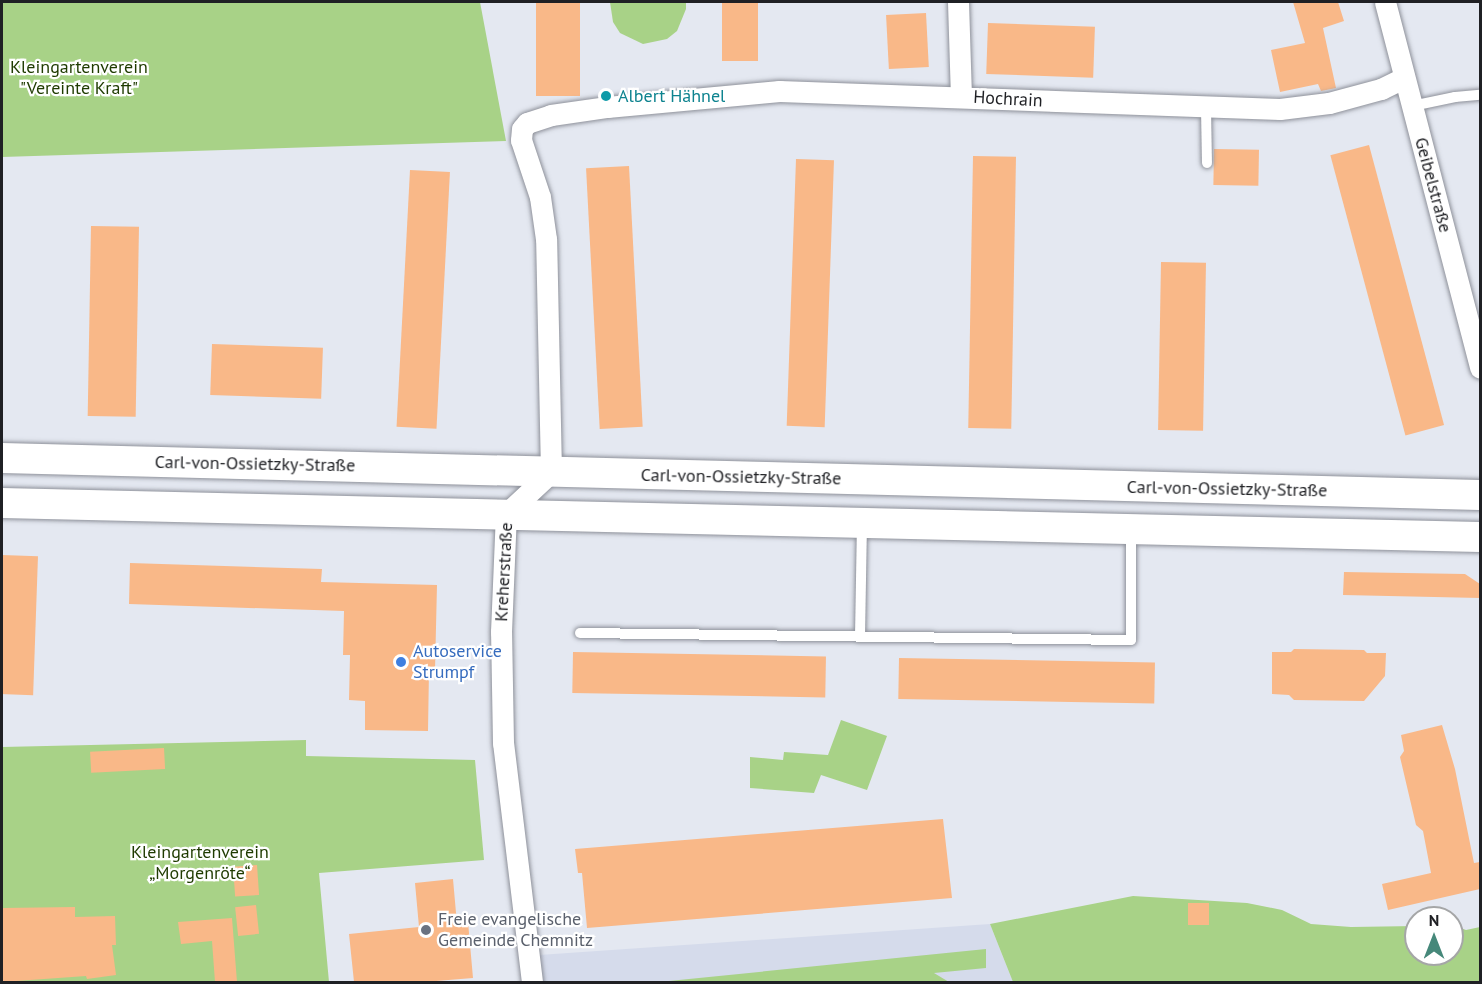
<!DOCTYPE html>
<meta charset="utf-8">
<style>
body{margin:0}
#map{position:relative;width:1482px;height:984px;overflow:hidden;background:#e4e8f1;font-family:"PT Sans",sans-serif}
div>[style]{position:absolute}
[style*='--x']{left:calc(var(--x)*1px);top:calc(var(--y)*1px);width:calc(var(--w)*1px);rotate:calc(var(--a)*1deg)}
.built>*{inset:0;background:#d5dbeb}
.green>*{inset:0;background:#a8d287}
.building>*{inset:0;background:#f9b888;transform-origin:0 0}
.roads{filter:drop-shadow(0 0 2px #8e919a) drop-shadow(0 0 2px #8e919a)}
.lane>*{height:10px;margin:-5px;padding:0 5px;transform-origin:5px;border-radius:5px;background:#fff}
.street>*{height:21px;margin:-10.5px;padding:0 10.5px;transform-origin:10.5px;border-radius:10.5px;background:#fff}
.secondary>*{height:30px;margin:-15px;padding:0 15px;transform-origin:15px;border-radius:15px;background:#fff}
.dots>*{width:16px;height:16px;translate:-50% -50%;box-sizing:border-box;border:3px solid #fff;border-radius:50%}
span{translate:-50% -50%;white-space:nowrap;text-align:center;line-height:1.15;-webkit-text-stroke:4.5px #fff;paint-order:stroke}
.park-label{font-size:18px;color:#1f3b00}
.culture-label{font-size:18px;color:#0d838f}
.left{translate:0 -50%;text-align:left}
.street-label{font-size:18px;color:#1f2024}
.shop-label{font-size:18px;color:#366cbe}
.worship-label{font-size:18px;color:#5b616d}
.frame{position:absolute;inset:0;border:3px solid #1f2024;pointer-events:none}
.north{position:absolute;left:1404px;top:906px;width:60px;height:60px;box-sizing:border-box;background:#fff;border:2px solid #a5a6a7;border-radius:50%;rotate:0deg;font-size:16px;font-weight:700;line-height:24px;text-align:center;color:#1f2024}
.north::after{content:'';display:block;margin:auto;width:21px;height:27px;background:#46887a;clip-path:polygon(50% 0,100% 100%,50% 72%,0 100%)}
</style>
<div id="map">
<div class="built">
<div style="clip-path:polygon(990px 924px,1013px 982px,543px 982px,539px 955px)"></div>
</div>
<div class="green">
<div style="clip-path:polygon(2px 2px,480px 2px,506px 141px,2px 157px)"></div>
<div style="clip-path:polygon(610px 2px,686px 2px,686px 9px,677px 31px,667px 39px,643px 44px,620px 33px,613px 22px)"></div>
<div style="clip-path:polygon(841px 720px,887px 736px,867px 790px,821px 775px,814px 793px,750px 788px,750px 757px,783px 760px,784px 752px,828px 755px)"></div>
<div style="clip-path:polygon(306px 740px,306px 756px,475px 760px,484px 860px,319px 873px,329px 982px,2px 982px,2px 747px)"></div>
<div style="clip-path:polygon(1133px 896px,1247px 903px,1282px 910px,1311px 924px,1351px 927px,1416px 926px,1416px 954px,1452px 954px,1452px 925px,1466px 930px,1480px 927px,1480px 982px,1013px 982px,990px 924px)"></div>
<div style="clip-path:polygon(986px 949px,986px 968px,934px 973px,949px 982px,659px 982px)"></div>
</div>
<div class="building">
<div style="left:536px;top:2px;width:44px;height:94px"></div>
<div style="left:722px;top:2px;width:36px;height:59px"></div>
<div style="clip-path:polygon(1293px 2px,1338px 2px,1344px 21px,1323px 28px,1336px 88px,1321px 91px,1318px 84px,1280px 92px,1271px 50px,1305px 43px)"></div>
<div style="left:926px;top:13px;width:54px;height:40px;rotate:87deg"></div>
<div style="left:988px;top:23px;width:107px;height:51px;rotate:2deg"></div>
<div style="left:1369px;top:145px;width:290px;height:40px;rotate:75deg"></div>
<div style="left:1214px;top:149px;width:45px;height:36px;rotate:1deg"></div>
<div style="left:973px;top:156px;width:43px;height:272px;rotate:1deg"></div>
<div style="left:796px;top:159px;width:38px;height:267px;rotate:2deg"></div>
<div style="left:629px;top:166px;width:261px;height:43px;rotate:87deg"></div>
<div style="left:410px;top:170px;width:40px;height:257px;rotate:3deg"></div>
<div style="left:91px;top:226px;width:48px;height:190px;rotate:1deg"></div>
<div style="left:1161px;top:262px;width:45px;height:168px;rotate:1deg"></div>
<div style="left:212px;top:344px;width:111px;height:51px;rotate:2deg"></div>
<div style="left:2px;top:555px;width:36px;height:139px;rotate:2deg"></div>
<div style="clip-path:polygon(130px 563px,322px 569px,321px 582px,437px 585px,435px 670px,429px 670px,428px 731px,365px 730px,365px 701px,349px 700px,350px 655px,343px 655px,344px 611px,129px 604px)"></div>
<div style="clip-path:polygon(1344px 572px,1465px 574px,1480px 584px,1480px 598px,1343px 595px)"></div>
<div style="clip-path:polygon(1294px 649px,1364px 650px,1367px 653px,1386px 653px,1385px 676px,1364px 701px,1294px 700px,1289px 695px,1272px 694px,1272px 652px,1291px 652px)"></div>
<div style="left:573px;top:652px;width:253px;height:41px;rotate:1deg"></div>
<div style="left:899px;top:658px;width:256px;height:41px;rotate:1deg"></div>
<div style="clip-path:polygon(1442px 725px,1455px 769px,1474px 863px,1480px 862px,1480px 889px,1388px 910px,1382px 884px,1431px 873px,1423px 831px,1416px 825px,1400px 757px,1404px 751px,1401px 735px)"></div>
<div style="left:164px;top:748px;width:21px;height:74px;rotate:87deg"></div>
<div style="clip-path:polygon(943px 819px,952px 898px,587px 928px,582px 873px,578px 873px,575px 849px)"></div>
<div style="left:257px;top:865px;width:30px;height:24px;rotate:86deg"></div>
<div style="clip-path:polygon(453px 879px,457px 924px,468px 922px,473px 978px,424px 982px,354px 982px,349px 934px,419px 927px,415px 883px)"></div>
<div style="left:1188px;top:903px;width:21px;height:22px"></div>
<div style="left:256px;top:905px;width:29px;height:21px;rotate:84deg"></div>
<div style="clip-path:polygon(75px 907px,75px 917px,115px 916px,116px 945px,112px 945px,116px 975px,87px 979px,86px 976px,2px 982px,2px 908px)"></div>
<div style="clip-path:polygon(232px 918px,237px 982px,215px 982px,212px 941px,181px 944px,178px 922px)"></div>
</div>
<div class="roads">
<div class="lane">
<div style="--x:1412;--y:106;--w:44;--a:-11.8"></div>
<div style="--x:1455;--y:97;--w:25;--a:-5"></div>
<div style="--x:1206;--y:108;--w:55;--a:89"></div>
<div style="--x:580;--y:633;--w:551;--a:0.73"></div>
<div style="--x:1131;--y:640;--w:109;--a:-90"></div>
<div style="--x:860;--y:637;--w:112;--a:-89"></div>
</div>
<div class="street">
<div style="--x:958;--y:2;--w:95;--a:88.2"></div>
<div style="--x:1385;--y:2;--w:378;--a:75.4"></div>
<div style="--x:532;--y:982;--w:241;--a:-96.9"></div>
<div style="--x:503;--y:743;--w:111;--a:-91"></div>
<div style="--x:501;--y:632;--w:118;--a:-87.6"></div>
<div style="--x:506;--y:514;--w:62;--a:-43"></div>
<div style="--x:551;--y:472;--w:233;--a:-91.2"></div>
<div style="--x:546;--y:239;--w:42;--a:-98.1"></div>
<div style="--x:540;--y:197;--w:60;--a:-108.4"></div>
<div style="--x:521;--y:140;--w:11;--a:-85"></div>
<div style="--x:522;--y:129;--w:8;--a:-50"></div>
<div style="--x:527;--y:123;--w:25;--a:-18"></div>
<div style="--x:551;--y:115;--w:57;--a:-8.1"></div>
<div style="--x:607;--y:107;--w:173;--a:-5.3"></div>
<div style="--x:779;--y:91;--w:501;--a:2.06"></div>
<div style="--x:1280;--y:109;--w:49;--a:-7"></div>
<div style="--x:1329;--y:103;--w:54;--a:-15.1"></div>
<div style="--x:1381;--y:89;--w:25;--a:-26"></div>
</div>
<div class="secondary">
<div style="--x:2;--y:458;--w:1478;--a:1.43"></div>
<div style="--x:2;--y:503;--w:1478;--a:1.32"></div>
</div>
</div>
<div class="dots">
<div style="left:606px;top:96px;background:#0f9aa8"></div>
<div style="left:401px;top:662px;background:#3f7fe0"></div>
<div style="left:426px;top:930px;background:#6b7280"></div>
</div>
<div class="park-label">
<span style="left:79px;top:78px">Kleingartenverein<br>"Vereinte Kraft"</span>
<span style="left:200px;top:863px">Kleingartenverein<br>„Morgenröte“</span>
</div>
<div class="culture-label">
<span class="left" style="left:618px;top:96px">Albert Hähnel</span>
</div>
<div class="street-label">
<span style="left:1008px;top:99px;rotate:3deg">Hochrain</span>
<span style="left:1433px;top:185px;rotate:75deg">Geibelstraße</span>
<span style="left:255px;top:464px;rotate:1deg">Carl-von-Ossietzky-Straße</span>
<span style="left:741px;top:477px;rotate:1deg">Carl-von-Ossietzky-Straße</span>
<span style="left:1227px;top:489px;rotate:1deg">Carl-von-Ossietzky-Straße</span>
<span style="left:504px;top:572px;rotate:-87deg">Kreherstraße</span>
</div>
<div class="shop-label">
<span class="left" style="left:413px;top:662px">Autoservice<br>Strumpf</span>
</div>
<div class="worship-label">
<span class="left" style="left:438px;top:930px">Freie evangelische<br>Gemeinde Chemnitz</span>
</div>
<div class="frame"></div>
<div class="north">N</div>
</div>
